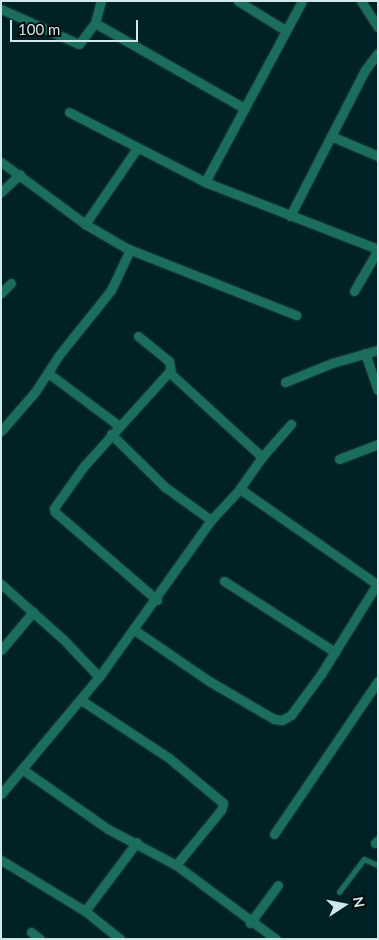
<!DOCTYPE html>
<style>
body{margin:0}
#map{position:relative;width:379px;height:940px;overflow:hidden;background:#002224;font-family:Lato,sans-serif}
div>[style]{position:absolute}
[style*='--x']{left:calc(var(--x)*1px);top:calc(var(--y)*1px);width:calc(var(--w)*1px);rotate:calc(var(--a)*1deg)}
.roads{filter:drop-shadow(0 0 1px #1d3e40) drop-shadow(0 0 1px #1d3e40)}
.lane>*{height:4.5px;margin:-2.25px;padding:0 2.25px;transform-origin:2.25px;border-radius:2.25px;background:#1c6e5c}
.street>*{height:9px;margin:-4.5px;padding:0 4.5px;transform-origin:4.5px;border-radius:4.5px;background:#1c6e5c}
span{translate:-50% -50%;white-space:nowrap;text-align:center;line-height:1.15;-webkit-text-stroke:4px #000a0b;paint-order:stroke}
.frame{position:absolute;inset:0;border:2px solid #d1e8e9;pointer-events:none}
.north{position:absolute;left:319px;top:880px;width:50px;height:50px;-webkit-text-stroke:4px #000a0b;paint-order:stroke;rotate:79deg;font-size:14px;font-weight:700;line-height:20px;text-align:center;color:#d1e8e9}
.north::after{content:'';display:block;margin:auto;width:18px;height:22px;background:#d1e8e9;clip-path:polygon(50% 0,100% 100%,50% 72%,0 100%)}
.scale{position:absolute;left:10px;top:20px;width:128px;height:22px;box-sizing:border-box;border:2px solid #d1e8e9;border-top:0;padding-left:6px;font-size:15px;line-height:18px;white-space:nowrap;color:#d1e8e9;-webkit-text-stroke:4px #000a0b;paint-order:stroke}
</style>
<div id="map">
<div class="roads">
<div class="lane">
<div style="--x:339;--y:892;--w:41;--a:-52.9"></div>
<div style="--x:364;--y:859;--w:15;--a:23"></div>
</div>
<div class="street">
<div style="--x:238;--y:1;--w:55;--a:31.7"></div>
<div style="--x:361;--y:1;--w:31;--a:57"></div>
<div style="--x:1;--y:9;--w:85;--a:24.2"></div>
<div style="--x:79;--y:44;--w:26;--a:-53"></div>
<div style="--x:95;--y:23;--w:23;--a:-75"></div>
<div style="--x:95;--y:23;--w:172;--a:29.7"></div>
<div style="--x:69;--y:112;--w:153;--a:27.2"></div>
<div style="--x:205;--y:182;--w:186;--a:21.2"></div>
<div style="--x:331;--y:136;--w:51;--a:23.1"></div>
<div style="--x:1;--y:162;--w:104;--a:36.4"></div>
<div style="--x:85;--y:224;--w:48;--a:30.3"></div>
<div style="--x:126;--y:248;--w:183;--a:21.5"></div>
<div style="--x:205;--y:182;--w:205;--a:-61.8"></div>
<div style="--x:1;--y:192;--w:26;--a:-43"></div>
<div style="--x:290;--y:216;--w:164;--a:-62.8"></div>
<div style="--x:365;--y:70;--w:21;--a:-53"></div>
<div style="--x:85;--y:224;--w:93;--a:-55.5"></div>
<div style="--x:354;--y:291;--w:48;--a:-59.7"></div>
<div style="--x:1;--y:293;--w:14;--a:-45"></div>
<div style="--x:138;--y:336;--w:40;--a:39"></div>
<div style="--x:169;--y:361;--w:11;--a:80"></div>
<div style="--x:365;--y:353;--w:39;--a:71"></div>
<div style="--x:48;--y:373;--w:87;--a:36.6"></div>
<div style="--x:285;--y:382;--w:51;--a:-22"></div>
<div style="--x:332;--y:363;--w:48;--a:-15.8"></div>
<div style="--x:291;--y:424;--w:44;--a:131.3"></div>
<div style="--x:262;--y:457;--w:39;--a:125"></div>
<div style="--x:240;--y:489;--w:168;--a:34.8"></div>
<div style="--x:1;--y:431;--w:52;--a:-48.9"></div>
<div style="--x:35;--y:392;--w:44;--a:-57"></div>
<div style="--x:59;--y:355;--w:83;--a:-51.3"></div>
<div style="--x:111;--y:290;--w:44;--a:-64.6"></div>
<div style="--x:111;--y:434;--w:76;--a:44.5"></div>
<div style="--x:165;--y:487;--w:57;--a:35.7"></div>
<div style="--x:339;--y:459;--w:42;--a:-21"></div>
<div style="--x:224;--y:581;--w:132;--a:32.6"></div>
<div style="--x:1;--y:584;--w:83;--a:41.6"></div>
<div style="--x:63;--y:639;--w:52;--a:46.5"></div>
<div style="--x:157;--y:600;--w:135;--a:-139.2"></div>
<div style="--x:55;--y:512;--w:4;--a:-104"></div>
<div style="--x:54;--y:508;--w:52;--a:-54.5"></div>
<div style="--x:84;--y:466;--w:127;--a:-47.9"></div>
<div style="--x:169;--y:372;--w:126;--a:42.4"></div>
<div style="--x:133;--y:629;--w:92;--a:34.4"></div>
<div style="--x:209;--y:681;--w:75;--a:30.3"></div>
<div style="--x:274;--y:719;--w:8;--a:7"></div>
<div style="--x:282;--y:720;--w:10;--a:-29"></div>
<div style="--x:291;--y:715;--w:51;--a:-53.8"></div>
<div style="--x:321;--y:674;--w:106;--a:-58.1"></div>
<div style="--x:1;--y:650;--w:50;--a:-49.9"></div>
<div style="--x:81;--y:700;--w:105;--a:33.4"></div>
<div style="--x:169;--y:758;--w:70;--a:39.8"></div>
<div style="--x:223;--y:803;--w:7;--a:106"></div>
<div style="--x:221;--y:810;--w:71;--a:129.3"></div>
<div style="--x:22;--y:769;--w:105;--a:34.9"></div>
<div style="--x:108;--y:829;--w:77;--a:27.9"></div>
<div style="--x:176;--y:865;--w:124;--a:36.5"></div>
<div style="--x:1;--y:794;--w:153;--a:-50.1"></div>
<div style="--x:99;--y:677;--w:193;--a:-54.5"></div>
<div style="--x:211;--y:520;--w:42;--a:-46.9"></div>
<div style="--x:274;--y:834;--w:185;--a:-55.8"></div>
<div style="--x:375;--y:843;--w:4;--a:-45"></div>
<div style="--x:1;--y:860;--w:98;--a:31.3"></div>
<div style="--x:85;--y:911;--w:45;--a:38.7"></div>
<div style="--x:85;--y:911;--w:86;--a:-53"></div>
<div style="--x:250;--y:923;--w:47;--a:-53.6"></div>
<div style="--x:31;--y:932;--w:11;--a:38"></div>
</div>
</div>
<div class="frame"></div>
<div class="north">N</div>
<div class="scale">100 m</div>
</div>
